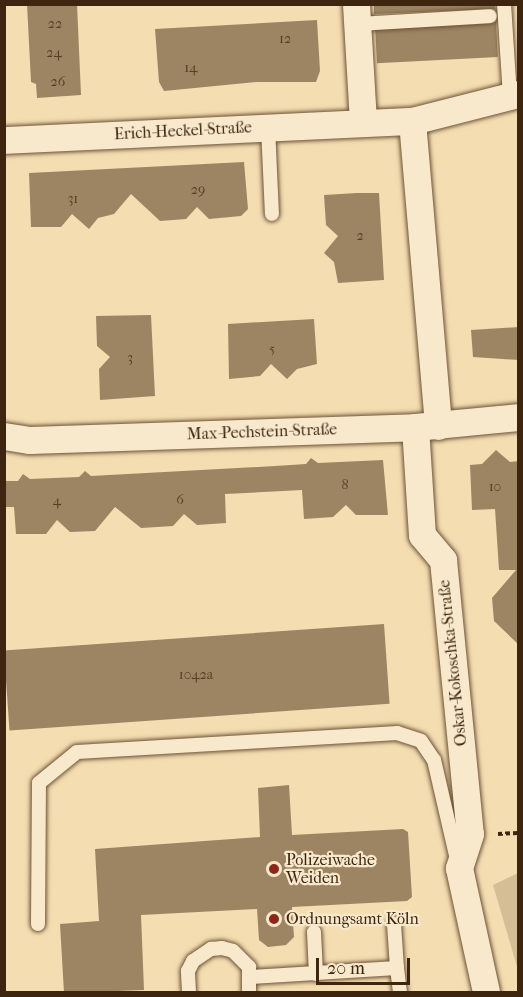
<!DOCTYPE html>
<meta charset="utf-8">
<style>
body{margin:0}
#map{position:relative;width:523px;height:997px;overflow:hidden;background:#f4ddb0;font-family:"IM FELL French Canon",serif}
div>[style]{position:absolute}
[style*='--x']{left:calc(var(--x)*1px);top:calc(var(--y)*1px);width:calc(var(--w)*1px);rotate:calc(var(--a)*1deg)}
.green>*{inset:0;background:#d5be95}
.building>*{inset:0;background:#9d8563;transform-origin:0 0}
.path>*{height:4px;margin-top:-2px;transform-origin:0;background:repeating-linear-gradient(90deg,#3e250f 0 4.5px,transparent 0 7.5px)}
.roads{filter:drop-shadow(0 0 2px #6c5337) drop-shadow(0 0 2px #6c5337)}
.lane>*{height:14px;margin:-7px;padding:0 7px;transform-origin:7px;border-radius:7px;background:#f8e9cc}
.street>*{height:27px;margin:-13.5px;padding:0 13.5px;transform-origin:13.5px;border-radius:13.5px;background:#f8e9cc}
.dots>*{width:16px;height:16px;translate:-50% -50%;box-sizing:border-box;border:3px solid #f8e9cc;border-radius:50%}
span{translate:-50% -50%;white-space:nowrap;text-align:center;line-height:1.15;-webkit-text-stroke:4.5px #f8e9cc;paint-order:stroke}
.number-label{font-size:14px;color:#563d24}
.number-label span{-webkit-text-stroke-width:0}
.street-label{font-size:16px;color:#3e250f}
.poi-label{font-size:16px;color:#3e250f}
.left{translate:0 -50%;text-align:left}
.frame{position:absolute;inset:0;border:6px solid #3e250f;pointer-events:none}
.scale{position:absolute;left:316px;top:958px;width:94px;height:27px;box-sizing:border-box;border:3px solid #3e250f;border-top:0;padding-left:8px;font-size:18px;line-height:21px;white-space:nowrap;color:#3e250f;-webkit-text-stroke:4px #f8e9cc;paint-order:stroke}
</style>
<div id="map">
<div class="green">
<div style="clip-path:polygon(518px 873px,518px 970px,493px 885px)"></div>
</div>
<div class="building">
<div style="clip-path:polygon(27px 4px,77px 4px,81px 95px,37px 98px,36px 84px,31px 82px)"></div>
<div style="clip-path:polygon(374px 4px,495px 4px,495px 9px,374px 14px)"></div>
<div style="clip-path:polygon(317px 20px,320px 71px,316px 82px,257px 82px,164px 91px,159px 82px,155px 29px)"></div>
<div style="left:496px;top:22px;width:35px;height:121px;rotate:87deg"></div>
<div style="clip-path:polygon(244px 162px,248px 209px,241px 216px,209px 219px,197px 207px,186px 219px,160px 221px,131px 194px,114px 214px,98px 218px,89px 229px,72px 214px,61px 227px,31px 227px,29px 173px)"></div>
<div style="clip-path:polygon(357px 193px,379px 193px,384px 280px,338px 283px,334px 262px,324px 253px,338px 236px,326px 225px,324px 195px)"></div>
<div style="clip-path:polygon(151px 315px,155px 396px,100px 400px,99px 369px,110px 357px,97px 346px,96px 316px)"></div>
<div style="clip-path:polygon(314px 319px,317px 364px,297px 369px,287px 379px,271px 364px,260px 376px,229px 379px,228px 324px)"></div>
<div style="clip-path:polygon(519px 327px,519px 360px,473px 357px,471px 330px)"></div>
<div style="clip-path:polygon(496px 450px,510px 462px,519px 461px,519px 645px,494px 621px,492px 598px,516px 570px,499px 570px,495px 509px,472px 510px,470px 465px,482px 464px)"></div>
<div style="clip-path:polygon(311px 458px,318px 463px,383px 460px,388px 515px,356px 515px,346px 505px,333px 517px,304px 519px,302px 490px,225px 494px,226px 523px,197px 525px,184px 514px,173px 526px,141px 528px,115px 507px,95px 531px,70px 532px,57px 520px,46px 534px,16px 534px,14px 507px,4px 507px,4px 481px,18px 481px,23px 474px,30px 479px,79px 477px,85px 471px,91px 476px,275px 466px,306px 464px)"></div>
<div style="left:384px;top:624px;width:80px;height:381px;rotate:86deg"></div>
<div style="clip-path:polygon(289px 785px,292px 835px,403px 829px,408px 832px,412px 897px,407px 901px,292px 907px,294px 937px,286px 945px,268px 947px,259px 940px,257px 909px,141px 915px,144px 990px,64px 993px,60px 924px,99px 921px,95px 849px,260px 837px,258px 788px)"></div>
</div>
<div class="path">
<div style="--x:498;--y:834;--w:20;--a:-3"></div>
</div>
<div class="roads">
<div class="lane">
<div style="--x:504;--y:4;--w:92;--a:86.3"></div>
<div style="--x:357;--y:24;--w:133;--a:-3.4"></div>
<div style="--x:268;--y:127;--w:87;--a:87.4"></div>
<div style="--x:38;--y:924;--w:141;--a:-89.6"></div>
<div style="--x:39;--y:783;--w:49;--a:-39.2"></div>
<div style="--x:77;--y:752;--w:321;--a:-3.4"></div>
<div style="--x:397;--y:733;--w:25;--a:18"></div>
<div style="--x:421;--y:741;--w:23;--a:56"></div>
<div style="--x:434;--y:760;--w:103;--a:77"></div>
<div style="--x:394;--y:924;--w:44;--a:86.1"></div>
<div style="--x:314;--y:932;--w:42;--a:87.3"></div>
<div style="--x:251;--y:977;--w:146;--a:-3.5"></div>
<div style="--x:397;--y:968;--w:24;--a:83"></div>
<div style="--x:189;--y:992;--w:21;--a:-93"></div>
<div style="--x:188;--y:971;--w:11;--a:-63"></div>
<div style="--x:193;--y:961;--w:22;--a:-34"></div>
<div style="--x:211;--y:949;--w:11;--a:-5"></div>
<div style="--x:222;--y:948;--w:11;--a:15"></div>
<div style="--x:233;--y:951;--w:23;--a:45"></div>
<div style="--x:249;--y:967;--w:25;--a:90"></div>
</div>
<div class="street">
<div style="--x:356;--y:4;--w:119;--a:86.6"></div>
<div style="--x:412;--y:121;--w:306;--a:85.1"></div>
<div style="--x:4;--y:140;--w:408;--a:-2.7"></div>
<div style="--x:412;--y:121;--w:109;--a:-14.3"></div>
<div style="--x:415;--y:427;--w:108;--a:86.3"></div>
<div style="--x:422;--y:535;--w:33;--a:50"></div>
<div style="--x:443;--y:560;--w:275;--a:84.4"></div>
<div style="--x:470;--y:834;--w:36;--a:108"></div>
<div style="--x:459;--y:868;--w:127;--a:77.7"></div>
<div style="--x:4;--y:436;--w:26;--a:9"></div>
<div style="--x:30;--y:440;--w:385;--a:-1.9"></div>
<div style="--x:415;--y:427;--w:103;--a:-5.5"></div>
</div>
</div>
<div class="dots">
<div style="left:274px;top:869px;background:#8f2418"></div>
<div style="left:274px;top:919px;background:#8f2418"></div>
</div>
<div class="number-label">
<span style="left:55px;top:24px">22</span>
<span style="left:285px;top:39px">12</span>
<span style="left:54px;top:53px">24</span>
<span style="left:191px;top:68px">14</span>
<span style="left:58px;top:82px">26</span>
<span style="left:198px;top:190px">29</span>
<span style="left:73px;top:199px">31</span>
<span style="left:360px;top:236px">2</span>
<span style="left:272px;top:349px">5</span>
<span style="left:130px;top:358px">3</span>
<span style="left:345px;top:485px">8</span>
<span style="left:495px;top:487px">10</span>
<span style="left:180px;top:500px">6</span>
<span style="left:57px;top:501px">4</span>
<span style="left:196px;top:675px">1042a</span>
</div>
<div class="street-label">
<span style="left:183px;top:131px;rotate:-3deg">Erich-Heckel-Straße</span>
<span style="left:262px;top:432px;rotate:-2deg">Max-Pechstein-Straße</span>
<span style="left:453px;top:663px;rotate:-96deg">Oskar-Kokoschka-Straße</span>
</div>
<div class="poi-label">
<span class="left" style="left:286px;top:869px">Polizeiwache<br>Weiden</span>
<span class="left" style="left:286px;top:919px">Ordnungsamt Köln</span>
</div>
<div class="frame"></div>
<div class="scale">20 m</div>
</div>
